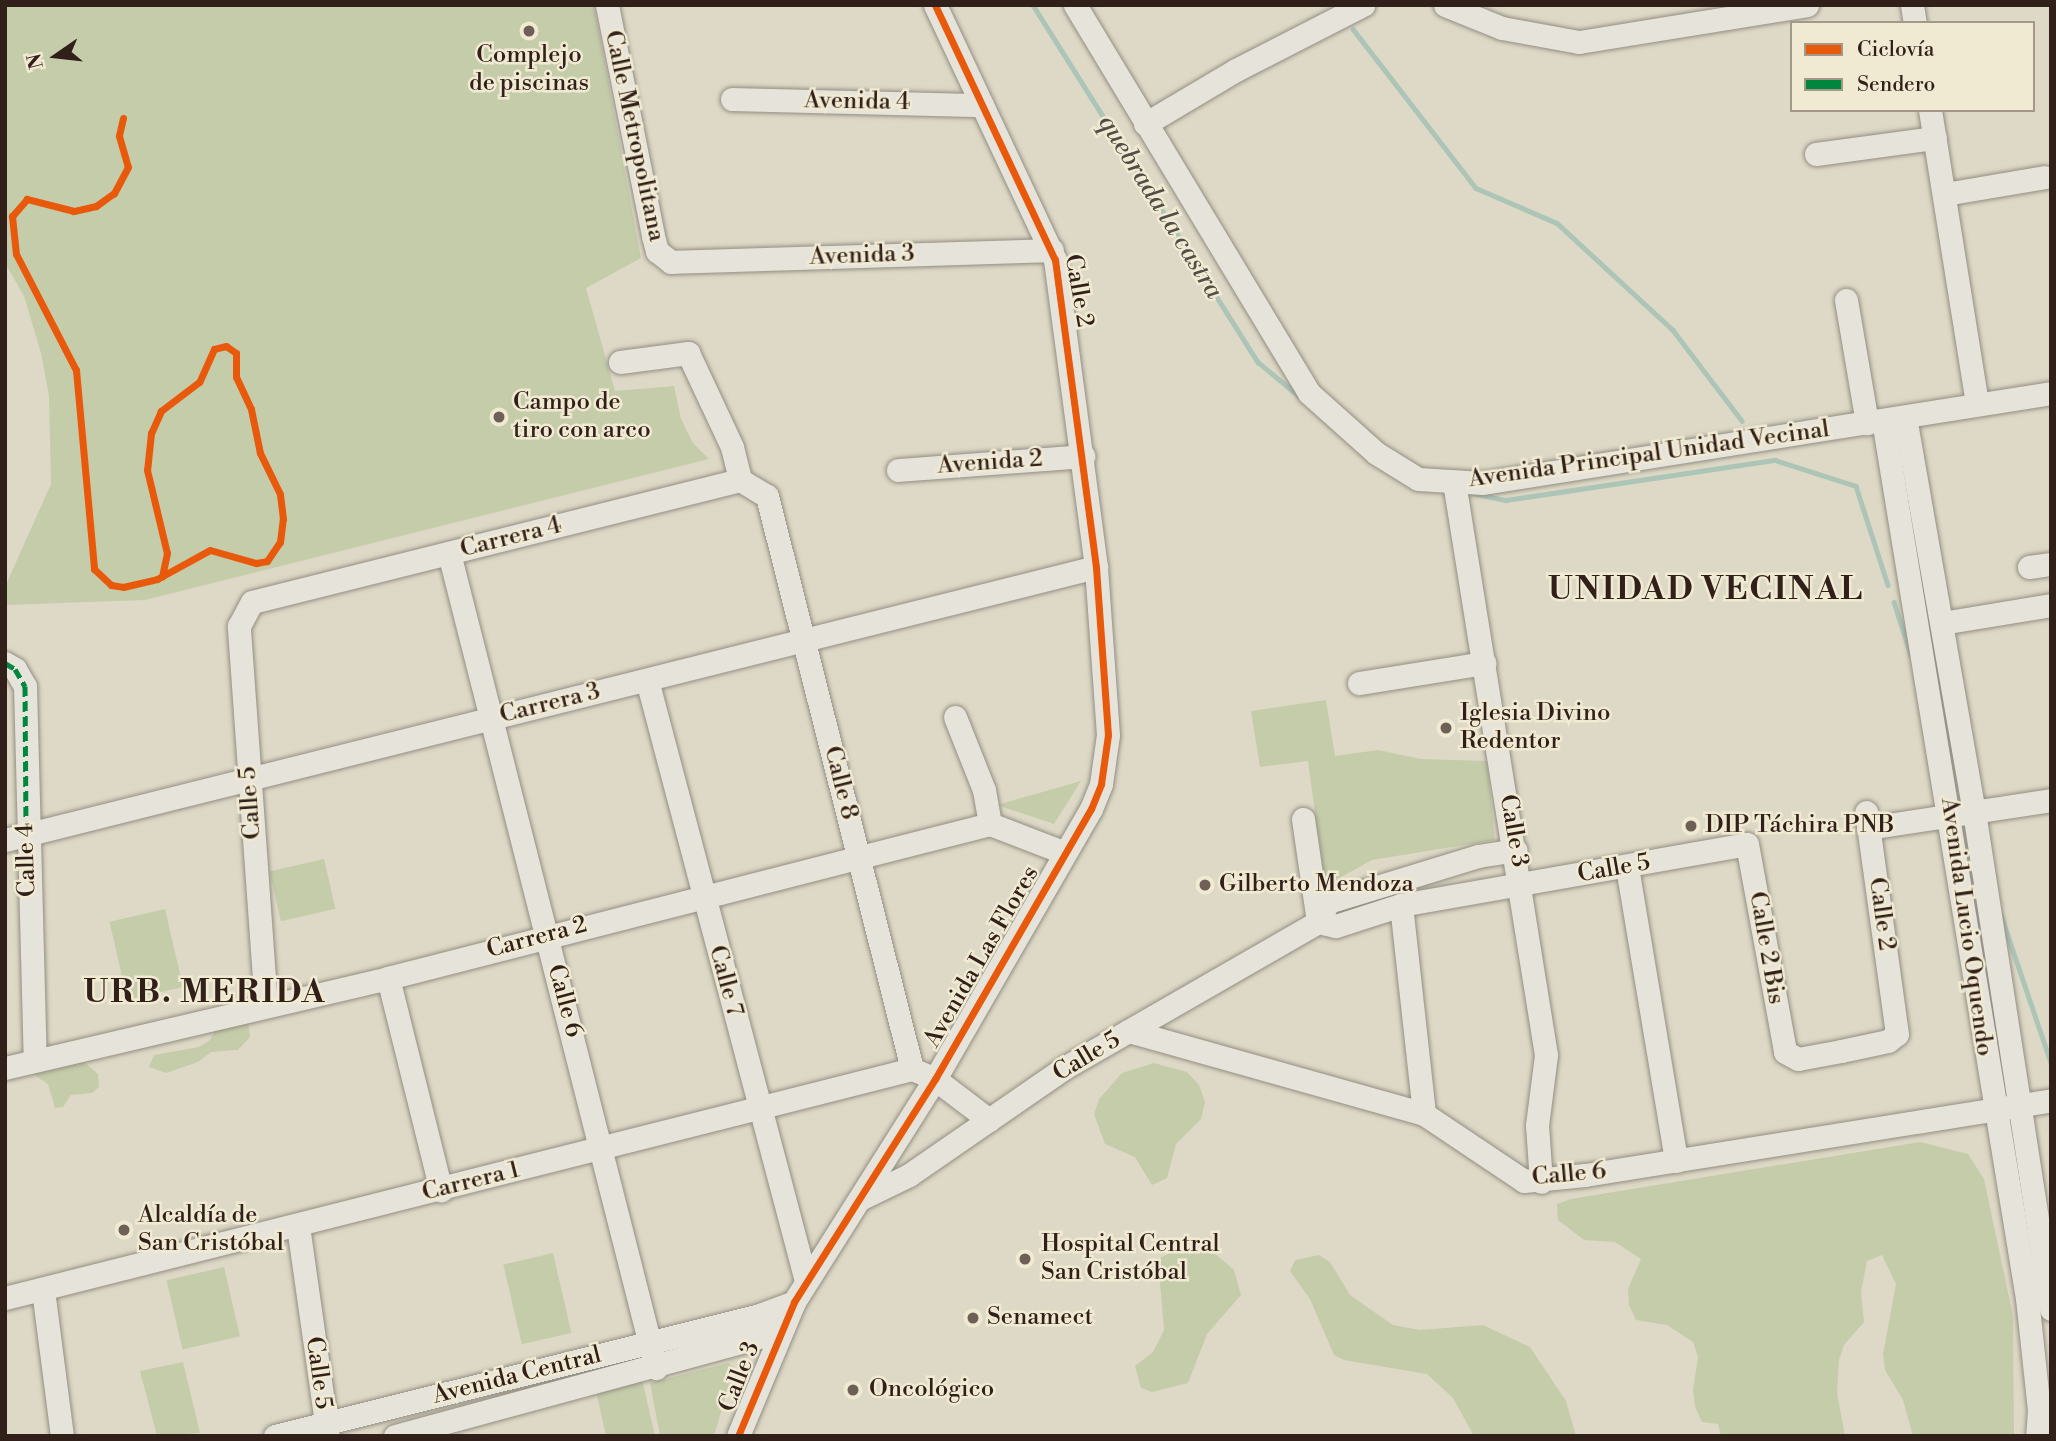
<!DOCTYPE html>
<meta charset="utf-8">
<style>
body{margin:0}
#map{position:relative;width:2056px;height:1441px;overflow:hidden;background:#ded9c6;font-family:"Libre Bodoni",serif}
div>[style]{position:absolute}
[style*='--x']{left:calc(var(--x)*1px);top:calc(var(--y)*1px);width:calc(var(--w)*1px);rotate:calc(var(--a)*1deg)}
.green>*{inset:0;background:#c5ccaa;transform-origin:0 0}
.stream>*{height:4.5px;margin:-2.25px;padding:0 2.25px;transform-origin:2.25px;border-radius:2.25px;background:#acc5b7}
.roads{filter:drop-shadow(0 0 2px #938e82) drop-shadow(0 0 2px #938e82)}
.minor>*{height:23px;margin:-11.5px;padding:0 11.5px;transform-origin:11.5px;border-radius:11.5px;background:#e6e3da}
.quiet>*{height:5px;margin-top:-2.5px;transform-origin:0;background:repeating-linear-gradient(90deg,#00873e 0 10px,transparent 0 15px)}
.cycleway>*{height:7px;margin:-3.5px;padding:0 3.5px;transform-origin:3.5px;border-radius:3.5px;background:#e8590c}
.dots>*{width:19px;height:19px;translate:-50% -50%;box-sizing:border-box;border:4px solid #f1ead3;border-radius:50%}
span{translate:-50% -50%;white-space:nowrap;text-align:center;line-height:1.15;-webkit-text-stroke:5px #f1ead3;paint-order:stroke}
.poi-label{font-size:24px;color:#311f19}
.left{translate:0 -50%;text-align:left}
.street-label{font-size:24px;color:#311f19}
.water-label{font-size:26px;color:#504e47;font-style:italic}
.district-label{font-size:32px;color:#311f19;font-weight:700;letter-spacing:2px}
.frame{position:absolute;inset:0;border:7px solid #311f19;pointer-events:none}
.legend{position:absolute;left:1790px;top:21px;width:245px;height:91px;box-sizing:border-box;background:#f1ead3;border:2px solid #a49989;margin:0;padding:9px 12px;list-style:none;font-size:21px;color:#311f19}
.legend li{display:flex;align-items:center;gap:14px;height:35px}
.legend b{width:35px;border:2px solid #a49989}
.north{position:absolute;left:21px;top:21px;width:70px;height:70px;-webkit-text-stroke:5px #f1ead3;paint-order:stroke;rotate:256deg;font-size:19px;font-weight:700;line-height:28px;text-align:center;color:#311f19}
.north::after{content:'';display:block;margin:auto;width:24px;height:32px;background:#311f19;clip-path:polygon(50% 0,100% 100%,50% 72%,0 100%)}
</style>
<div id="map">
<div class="green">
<div style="clip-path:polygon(5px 5px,594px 5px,641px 258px,586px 288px,615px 391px,674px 386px,681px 419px,693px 443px,709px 459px,145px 600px,5px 605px,5px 587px,51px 484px,49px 396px,41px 353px,24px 296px,5px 263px)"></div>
<div style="clip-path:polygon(1326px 700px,1335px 756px,1378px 750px,1421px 759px,1487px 761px,1495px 840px,1372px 860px,1325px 886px,1308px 761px,1260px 767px,1251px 711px)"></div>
<div style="clip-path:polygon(1081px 781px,1054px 824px,997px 805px)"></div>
<div style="left:324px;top:859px;width:51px;height:56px;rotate:77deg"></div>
<div style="left:165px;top:909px;width:80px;height:57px;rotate:77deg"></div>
<div style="clip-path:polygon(248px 1021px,250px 1037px,238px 1050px,211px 1052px,198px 1062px,166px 1073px,149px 1067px,154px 1055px,199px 1047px,210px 1040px,217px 1027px)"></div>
<div style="clip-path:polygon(84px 1062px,98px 1074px,99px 1087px,92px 1093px,71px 1095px,63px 1107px,55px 1108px,48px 1084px,33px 1074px)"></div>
<div style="clip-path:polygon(1154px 1063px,1187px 1072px,1199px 1085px,1205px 1102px,1201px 1119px,1176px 1144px,1167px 1178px,1152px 1185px,1135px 1157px,1105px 1144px,1094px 1114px,1099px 1099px,1122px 1073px)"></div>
<div style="clip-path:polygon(1920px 1142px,1968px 1154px,1984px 1179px,2013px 1316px,2014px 1436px,1913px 1436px,1903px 1400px,1885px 1370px,1883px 1354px,1896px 1284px,1882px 1255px,1867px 1261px,1861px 1292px,1864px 1322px,1844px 1345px,1839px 1360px,1837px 1393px,1845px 1436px,1721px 1436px,1718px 1424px,1702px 1422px,1695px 1407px,1693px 1390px,1698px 1357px,1693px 1342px,1667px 1325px,1636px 1320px,1629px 1305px,1628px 1289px,1641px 1259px,1615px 1242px,1584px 1240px,1558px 1220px,1557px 1204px,1571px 1199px)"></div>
<div style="clip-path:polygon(1179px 1248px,1215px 1254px,1225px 1262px,1234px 1270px,1241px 1295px,1207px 1334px,1188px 1383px,1152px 1392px,1141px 1388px,1135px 1366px,1153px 1352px,1164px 1330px,1158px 1259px)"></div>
<div style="left:553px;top:1253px;width:82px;height:51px;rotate:77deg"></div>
<div style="clip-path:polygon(1319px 1255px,1330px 1262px,1350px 1295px,1393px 1325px,1420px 1330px,1483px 1325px,1530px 1347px,1566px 1401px,1576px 1436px,1474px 1436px,1453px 1398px,1427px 1374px,1344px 1360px,1334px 1355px,1310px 1299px,1290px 1271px,1295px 1260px)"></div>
<div style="left:224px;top:1267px;width:71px;height:59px;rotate:77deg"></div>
<div style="clip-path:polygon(183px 1362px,200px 1433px,157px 1436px,140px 1371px)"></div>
<div style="clip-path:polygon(728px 1363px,734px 1367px,714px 1436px,660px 1436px,650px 1383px)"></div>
<div style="clip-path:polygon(642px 1379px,655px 1436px,606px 1436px,596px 1391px)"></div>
</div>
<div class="stream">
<div style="--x:1033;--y:5;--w:422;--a:57.8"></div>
<div style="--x:1258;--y:362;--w:55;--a:39.8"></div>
<div style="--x:1353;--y:29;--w:201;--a:52.3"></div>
<div style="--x:1476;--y:188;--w:88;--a:23.4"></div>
<div style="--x:1557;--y:223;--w:158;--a:42.7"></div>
<div style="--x:1673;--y:330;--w:114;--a:52.8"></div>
<div style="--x:1472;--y:493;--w:35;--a:12"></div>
<div style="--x:1506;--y:500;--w:272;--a:-8.5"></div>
<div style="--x:1775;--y:460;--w:85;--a:17.8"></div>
<div style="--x:1856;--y:486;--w:104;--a:72.1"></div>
<div style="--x:1894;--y:602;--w:56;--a:72.2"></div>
<div style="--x:2001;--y:915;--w:156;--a:71.3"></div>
</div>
<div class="roads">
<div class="minor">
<div style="--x:607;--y:5;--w:236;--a:78.7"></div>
<div style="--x:653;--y:236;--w:16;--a:75"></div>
<div style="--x:657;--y:251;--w:18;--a:38"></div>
<div style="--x:671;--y:262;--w:381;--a:-1.8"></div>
<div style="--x:1075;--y:5;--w:453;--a:58.9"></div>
<div style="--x:1309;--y:393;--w:90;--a:41.8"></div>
<div style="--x:1376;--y:453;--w:49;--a:31.8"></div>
<div style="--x:1418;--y:479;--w:65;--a:3.5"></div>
<div style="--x:1483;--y:483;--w:575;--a:-9"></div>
<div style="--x:1445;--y:5;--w:61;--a:22"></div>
<div style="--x:1502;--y:28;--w:78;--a:10.3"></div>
<div style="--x:1579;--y:42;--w:231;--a:-9.2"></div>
<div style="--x:1912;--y:5;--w:18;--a:81"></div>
<div style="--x:732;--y:99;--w:250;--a:1.4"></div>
<div style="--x:1930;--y:110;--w:298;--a:80.9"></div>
<div style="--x:1145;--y:124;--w:106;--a:-30.7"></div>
<div style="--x:1236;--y:70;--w:143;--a:-27.1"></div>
<div style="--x:1816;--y:154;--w:120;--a:-7.7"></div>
<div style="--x:1945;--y:194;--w:101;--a:-9.6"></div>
<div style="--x:1846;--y:300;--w:125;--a:80.3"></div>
<div style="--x:620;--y:362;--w:69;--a:-7.5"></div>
<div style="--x:688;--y:353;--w:104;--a:64.9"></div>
<div style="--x:732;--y:447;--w:34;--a:76"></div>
<div style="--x:1905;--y:417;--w:401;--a:80.1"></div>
<div style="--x:1974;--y:812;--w:503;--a:81.19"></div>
<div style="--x:1883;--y:420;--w:890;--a:80.69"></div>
<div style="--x:2027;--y:1298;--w:113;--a:83.9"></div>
<div style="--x:2039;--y:1410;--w:26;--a:94"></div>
<div style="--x:898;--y:470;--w:186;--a:-4.3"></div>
<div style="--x:1454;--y:482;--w:580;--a:80.88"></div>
<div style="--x:1546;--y:1055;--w:71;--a:97.3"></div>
<div style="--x:1537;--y:1125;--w:57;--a:86"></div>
<div style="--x:449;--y:553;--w:841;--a:75.75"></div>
<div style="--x:2029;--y:567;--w:22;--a:-8"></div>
<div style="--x:1942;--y:623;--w:110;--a:-9.4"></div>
<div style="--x:5;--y:663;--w:12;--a:31"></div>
<div style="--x:15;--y:669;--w:20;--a:60"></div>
<div style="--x:25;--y:686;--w:374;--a:88.5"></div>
<div style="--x:647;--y:680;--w:622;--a:75.18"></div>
<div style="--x:1359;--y:683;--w:127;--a:-9.1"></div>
<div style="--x:955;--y:717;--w:79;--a:68.3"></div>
<div style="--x:984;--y:790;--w:35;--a:80"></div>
<div style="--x:1303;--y:819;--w:104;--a:81.7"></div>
<div style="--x:1868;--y:828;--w:185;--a:-8.7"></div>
<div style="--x:5;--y:840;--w:1125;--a:-14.05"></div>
<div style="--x:1627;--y:867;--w:298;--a:80.5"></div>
<div style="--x:1401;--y:905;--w:210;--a:83.7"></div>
<div style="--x:1318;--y:922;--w:18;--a:13"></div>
<div style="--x:1336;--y:926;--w:68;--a:-17.9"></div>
<div style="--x:1401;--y:905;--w:351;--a:-10"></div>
<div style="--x:1747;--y:844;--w:211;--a:79.6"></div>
<div style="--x:1785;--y:1052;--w:15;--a:28"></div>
<div style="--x:1798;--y:1059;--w:44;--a:-10.5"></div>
<div style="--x:1841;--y:1051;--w:48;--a:-12"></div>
<div style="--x:1888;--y:1041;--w:11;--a:-38"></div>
<div style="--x:1897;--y:1034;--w:224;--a:-97.9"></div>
<div style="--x:388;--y:978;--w:219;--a:76"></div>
<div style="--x:266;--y:1006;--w:381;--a:-94.1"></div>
<div style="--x:239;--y:626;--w:27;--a:-62"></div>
<div style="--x:252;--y:602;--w:503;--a:-14.04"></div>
<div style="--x:740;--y:480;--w:31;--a:31"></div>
<div style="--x:767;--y:496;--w:591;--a:75.8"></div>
<div style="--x:1129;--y:1031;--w:306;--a:15.7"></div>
<div style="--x:1424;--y:1114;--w:120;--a:33.8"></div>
<div style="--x:1524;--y:1181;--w:61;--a:-5.6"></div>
<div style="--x:1585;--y:1175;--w:472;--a:-9.1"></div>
<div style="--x:5;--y:1068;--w:393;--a:-13.2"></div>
<div style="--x:388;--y:978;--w:621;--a:-14.35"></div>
<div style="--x:990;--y:824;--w:80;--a:21.1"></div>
<div style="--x:860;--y:1199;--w:55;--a:-26.1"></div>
<div style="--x:909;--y:1175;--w:188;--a:-34.6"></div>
<div style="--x:1064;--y:1068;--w:293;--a:-29.9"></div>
<div style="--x:1318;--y:922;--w:22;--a:-63"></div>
<div style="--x:1328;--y:902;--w:157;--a:-17"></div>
<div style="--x:1478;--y:856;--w:38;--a:-9"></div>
<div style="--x:298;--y:1226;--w:212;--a:81.9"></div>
<div style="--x:43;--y:1290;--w:147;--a:82.6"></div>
<div style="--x:5;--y:1298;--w:935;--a:-14.17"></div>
<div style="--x:912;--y:1069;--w:25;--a:23"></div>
<div style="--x:935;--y:1079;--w:68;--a:37.2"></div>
<div style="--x:275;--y:1436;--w:499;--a:-14"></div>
<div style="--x:759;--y:1315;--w:37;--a:-20"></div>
<div style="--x:395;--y:1436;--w:397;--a:-15.2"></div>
<div style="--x:738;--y:1436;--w:145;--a:-67.3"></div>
<div style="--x:794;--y:1302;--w:264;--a:-57.7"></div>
<div style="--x:935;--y:1079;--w:312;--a:-60"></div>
<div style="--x:1091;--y:809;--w:27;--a:-68"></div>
<div style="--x:1101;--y:784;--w:49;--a:-81.9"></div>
<div style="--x:1108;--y:735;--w:168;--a:-94.1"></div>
<div style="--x:1096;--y:567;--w:310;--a:-97.6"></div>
<div style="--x:1055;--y:260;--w:282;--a:-115.2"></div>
</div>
</div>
<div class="quiet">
<div style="--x:5;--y:663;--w:12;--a:31"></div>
<div style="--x:15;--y:669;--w:20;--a:60"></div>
<div style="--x:25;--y:686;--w:149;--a:89.6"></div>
</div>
<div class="cycleway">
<div style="--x:123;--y:118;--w:18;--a:103"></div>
<div style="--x:119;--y:136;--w:32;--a:74"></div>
<div style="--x:128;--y:167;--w:30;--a:118"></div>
<div style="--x:114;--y:193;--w:22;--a:144"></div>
<div style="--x:96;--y:206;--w:23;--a:167"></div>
<div style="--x:74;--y:211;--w:49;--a:-165.7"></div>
<div style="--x:27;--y:199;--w:23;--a:131"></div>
<div style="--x:12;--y:216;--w:38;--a:84"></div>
<div style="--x:16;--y:254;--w:131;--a:62.7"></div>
<div style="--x:76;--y:370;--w:200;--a:84.8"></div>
<div style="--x:94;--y:569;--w:23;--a:43"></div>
<div style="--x:111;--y:585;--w:12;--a:9"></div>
<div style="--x:123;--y:587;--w:35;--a:-13"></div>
<div style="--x:157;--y:579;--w:60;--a:-28.7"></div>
<div style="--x:210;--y:550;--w:48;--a:15.8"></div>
<div style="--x:256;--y:563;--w:11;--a:-10"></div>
<div style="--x:267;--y:561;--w:23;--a:-56"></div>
<div style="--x:280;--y:542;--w:23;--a:-83"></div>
<div style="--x:283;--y:519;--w:25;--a:-97"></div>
<div style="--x:280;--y:494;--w:46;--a:-116"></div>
<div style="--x:260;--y:453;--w:45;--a:-101.6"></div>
<div style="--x:251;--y:409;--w:35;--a:-115"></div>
<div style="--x:236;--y:377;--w:24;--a:-90"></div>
<div style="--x:236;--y:353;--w:12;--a:-145"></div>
<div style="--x:226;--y:346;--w:12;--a:166"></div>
<div style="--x:214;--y:349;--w:36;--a:114"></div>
<div style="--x:199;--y:382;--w:48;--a:142.7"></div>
<div style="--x:161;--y:411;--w:24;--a:114"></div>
<div style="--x:151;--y:433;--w:37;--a:96"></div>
<div style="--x:147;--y:470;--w:85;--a:76.5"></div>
<div style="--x:167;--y:553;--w:24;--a:102"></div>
<div style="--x:738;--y:1436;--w:145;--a:-67.3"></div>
<div style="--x:794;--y:1302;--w:264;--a:-57.7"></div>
<div style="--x:935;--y:1079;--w:312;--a:-60"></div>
<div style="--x:1091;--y:809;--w:27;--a:-68"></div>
<div style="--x:1101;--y:784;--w:49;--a:-81.9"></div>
<div style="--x:1108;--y:735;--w:168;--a:-94.1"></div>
<div style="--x:1096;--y:567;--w:310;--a:-97.6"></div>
<div style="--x:1055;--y:260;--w:282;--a:-115.2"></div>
</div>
<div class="dots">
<div style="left:529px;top:31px;background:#6e6056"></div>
<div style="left:499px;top:417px;background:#6e6056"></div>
<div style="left:1446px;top:728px;background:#6e6056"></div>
<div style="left:1691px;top:826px;background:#6e6056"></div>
<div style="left:1205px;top:885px;background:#6e6056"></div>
<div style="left:124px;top:1230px;background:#6e6056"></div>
<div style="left:1025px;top:1259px;background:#6e6056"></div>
<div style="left:973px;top:1318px;background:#6e6056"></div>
<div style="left:853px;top:1390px;background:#6e6056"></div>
</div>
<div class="poi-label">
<span style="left:529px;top:70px">Complejo<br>de piscinas</span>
<span class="left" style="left:513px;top:417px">Campo de<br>tiro con arco</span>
<span class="left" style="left:1460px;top:728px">Iglesia Divino<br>Redentor</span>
<span class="left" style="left:1705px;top:826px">DIP Táchira PNB</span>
<span class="left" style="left:1219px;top:885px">Gilberto Mendoza</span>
<span class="left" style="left:138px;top:1230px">Alcaldía de<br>San Cristóbal</span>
<span class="left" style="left:1041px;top:1259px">Hospital Central<br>San Cristóbal</span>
<span class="left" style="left:987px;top:1318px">Senamect</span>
<span class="left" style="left:869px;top:1390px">Oncológico</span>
</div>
<div class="street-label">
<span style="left:857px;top:102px;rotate:1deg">Avenida 4</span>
<span style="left:634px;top:136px;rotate:78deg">Calle Metropolitana</span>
<span style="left:862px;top:256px;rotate:-2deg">Avenida 3</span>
<span style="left:1078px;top:291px;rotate:80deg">Calle 2</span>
<span style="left:1649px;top:455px;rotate:-8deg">Avenida Principal Unidad Vecinal</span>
<span style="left:990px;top:463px;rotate:-4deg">Avenida 2</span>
<span style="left:511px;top:538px;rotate:-14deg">Carrera 4</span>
<span style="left:550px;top:704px;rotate:-14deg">Carrera 3</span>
<span style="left:840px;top:783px;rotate:76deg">Calle 8</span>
<span style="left:251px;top:803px;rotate:-94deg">Calle 5</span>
<span style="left:1513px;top:831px;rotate:80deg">Calle 3</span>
<span style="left:27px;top:860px;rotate:-92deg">Calle 4</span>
<span style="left:1614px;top:869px;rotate:-10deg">Calle 5</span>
<span style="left:1881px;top:914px;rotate:82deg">Calle 2</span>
<span style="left:1966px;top:927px;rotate:82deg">Avenida Lucio Oquendo</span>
<span style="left:537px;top:938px;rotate:-15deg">Carrera 2</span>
<span style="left:1766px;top:948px;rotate:80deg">Calle 2 Bis</span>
<span style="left:982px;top:957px;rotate:-60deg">Avenida Las Flores</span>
<span style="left:725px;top:981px;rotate:75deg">Calle 7</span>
<span style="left:564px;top:1001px;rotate:75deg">Calle 6</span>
<span style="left:1087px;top:1057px;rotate:-31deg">Calle 5</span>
<span style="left:1569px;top:1175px;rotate:-5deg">Calle 6</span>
<span style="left:471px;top:1182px;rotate:-14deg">Carrera 1</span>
<span style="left:318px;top:1373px;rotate:82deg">Calle 5</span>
<span style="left:517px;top:1376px;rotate:-14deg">Avenida Central</span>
<span style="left:740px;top:1377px;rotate:-69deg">Calle 3</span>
</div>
<div class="water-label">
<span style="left:1160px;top:207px;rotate:58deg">quebrada la castra</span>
</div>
<div class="district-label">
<span style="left:1706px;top:589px">UNIDAD VECINAL</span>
<span style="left:205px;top:992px">URB. MERIDA</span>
</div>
<div class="frame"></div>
<ul class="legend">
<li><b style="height:9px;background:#e8590c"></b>Ciclovía</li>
<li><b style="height:9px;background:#00873e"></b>Sendero</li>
</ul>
<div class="north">N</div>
</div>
